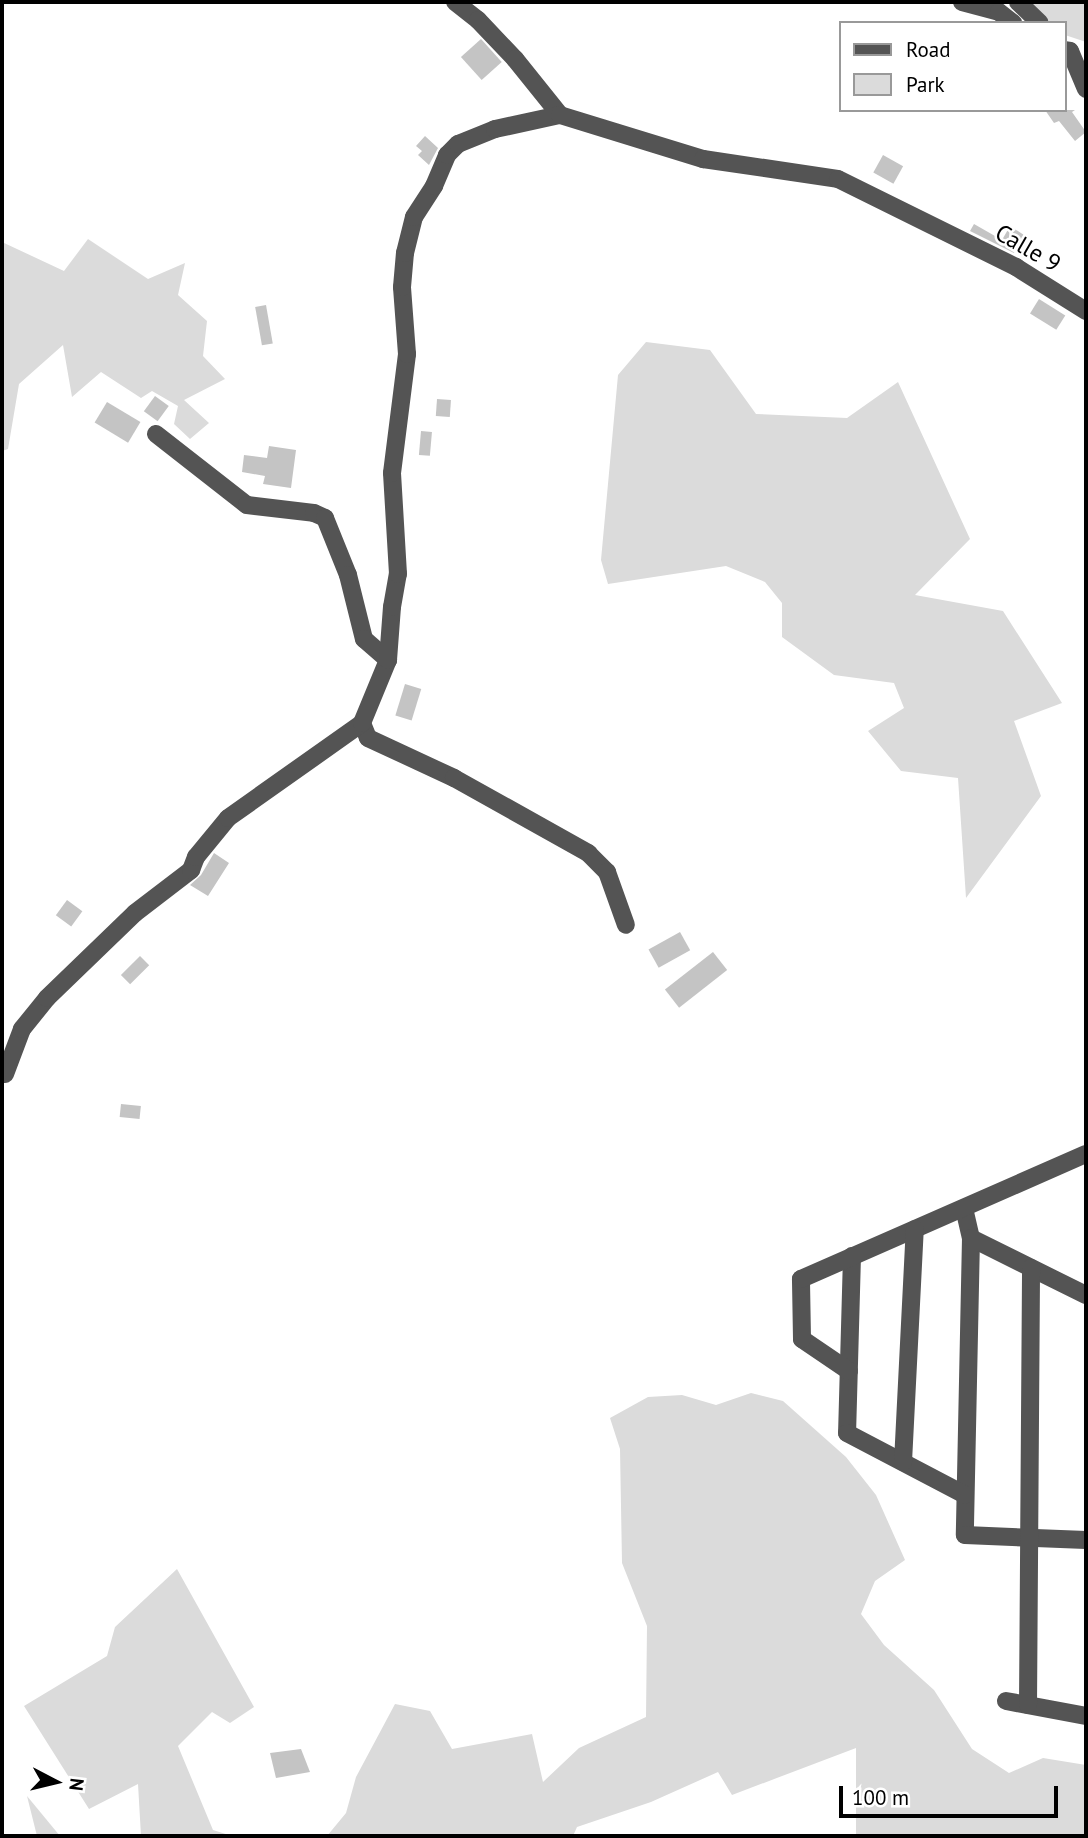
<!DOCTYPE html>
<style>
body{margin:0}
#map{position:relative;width:1088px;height:1838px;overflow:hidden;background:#fff;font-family:"PT Sans",sans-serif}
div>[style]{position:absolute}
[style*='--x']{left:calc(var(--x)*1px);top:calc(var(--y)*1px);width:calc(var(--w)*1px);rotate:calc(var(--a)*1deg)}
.green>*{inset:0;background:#dbdbdb}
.building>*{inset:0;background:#c4c4c4;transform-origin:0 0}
.minor>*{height:18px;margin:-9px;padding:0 9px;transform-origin:9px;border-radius:9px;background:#545454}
span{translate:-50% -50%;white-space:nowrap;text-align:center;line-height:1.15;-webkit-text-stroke:5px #fff;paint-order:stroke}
.street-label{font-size:24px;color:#000}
.frame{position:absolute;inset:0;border:4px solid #000;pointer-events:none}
.legend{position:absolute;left:839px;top:21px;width:228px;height:91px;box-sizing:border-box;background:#fff;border:2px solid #999;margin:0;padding:9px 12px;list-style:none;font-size:21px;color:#000}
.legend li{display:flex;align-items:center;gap:14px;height:35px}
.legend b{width:35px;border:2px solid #999}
.north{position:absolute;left:21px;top:1747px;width:70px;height:70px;-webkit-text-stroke:5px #fff;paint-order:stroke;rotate:97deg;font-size:19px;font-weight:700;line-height:28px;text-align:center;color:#000}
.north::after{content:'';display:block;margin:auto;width:24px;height:32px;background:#000;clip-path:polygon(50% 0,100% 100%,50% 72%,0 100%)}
.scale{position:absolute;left:839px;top:1786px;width:219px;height:32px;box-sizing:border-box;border:4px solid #000;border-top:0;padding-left:9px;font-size:21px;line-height:24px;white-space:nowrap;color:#000;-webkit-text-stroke:5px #fff;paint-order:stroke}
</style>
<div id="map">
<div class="green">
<div style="clip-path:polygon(1026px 2px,1086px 2px,1086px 42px,1065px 35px,1065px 23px,1048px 23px)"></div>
<div style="clip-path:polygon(88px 239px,148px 279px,185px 263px,178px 295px,207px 321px,203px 356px,225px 379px,184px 400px,209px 423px,190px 439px,174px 424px,178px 406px,152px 391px,141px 398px,101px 372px,72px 397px,63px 345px,19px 384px,8px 449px,2px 451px,2px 242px,64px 271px)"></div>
<div style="clip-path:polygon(646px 342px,710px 350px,756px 414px,847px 418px,898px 382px,970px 539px,915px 595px,1003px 611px,1062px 703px,1014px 721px,1041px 796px,966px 898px,958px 778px,901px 771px,868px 731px,904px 708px,894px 683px,834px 675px,782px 637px,782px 603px,765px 582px,726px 566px,608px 584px,601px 560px,618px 375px)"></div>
<div style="clip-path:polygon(751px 1393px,783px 1401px,846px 1457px,876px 1495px,905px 1560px,875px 1581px,861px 1614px,884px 1645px,934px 1690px,972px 1749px,1009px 1773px,1043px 1758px,1086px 1765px,1086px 1836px,856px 1836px,856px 1748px,732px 1795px,718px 1772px,651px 1802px,577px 1827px,573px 1836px,327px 1836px,346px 1813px,356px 1777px,395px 1704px,430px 1711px,452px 1749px,532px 1734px,543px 1782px,579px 1748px,646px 1717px,647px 1626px,622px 1563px,620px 1449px,610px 1418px,648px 1397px,682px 1395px,716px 1405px)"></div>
<div style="clip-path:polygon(177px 1569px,254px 1707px,230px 1723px,212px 1712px,178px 1746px,213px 1830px,232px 1836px,141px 1836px,138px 1784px,89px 1809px,24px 1706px,107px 1656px,115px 1627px)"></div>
<div style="clip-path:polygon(27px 1796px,60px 1836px,37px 1836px)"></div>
</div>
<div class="building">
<div style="left:481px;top:39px;width:31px;height:27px;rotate:48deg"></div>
<div style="clip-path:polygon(1045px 110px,1075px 110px,1072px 112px,1086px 132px,1075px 141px,1059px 121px,1054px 123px)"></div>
<div style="clip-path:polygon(425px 136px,438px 148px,429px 165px,418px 155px,422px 151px,416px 146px)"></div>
<div style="left:883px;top:155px;width:23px;height:20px;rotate:29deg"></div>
<div style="clip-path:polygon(974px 224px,1002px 240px,1010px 226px,1024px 235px,1014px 253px,970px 231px)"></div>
<div style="left:1039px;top:299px;width:31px;height:17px;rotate:32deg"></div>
<div style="left:266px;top:305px;width:39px;height:11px;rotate:80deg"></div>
<div style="left:155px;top:396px;width:17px;height:19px;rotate:36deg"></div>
<div style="left:437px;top:399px;width:14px;height:17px;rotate:4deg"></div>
<div style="left:107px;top:402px;width:39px;height:24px;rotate:31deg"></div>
<div style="left:421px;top:431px;width:11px;height:24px;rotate:5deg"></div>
<div style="clip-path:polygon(269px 446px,296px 450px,291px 488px,263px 484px,265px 476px,242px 472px,244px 455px,267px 458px)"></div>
<div style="left:405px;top:684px;width:17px;height:33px;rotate:17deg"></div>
<div style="clip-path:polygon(214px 853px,229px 863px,208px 896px,190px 885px,201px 875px)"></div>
<div style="left:67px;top:900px;width:19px;height:19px;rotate:36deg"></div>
<div style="left:680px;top:932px;width:21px;height:36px;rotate:61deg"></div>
<div style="left:713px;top:952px;width:23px;height:61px;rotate:52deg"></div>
<div style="left:140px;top:956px;width:13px;height:27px;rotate:45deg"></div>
<div style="left:121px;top:1104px;width:20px;height:13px;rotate:6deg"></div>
<div style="clip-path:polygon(301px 1749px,310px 1772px,276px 1778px,270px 1753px)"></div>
</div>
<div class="minor">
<div style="--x:455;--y:2;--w:29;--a:38"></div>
<div style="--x:478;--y:20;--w:54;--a:46.5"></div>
<div style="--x:515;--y:59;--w:72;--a:51.2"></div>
<div style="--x:962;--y:2;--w:38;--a:15"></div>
<div style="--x:999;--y:12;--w:18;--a:38"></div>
<div style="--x:1018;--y:2;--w:30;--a:44"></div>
<div style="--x:1065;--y:50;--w:5;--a:11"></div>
<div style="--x:1070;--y:51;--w:41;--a:67.2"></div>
<div style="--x:156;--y:434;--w:115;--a:38"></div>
<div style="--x:247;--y:505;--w:67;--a:6.8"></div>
<div style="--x:314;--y:513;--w:12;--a:24"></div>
<div style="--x:325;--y:518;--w:61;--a:68"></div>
<div style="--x:348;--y:575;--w:66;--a:76"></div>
<div style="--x:364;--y:639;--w:32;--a:41"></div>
<div style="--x:362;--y:723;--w:16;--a:68"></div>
<div style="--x:368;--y:738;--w:95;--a:24.9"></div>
<div style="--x:454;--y:778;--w:154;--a:29.2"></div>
<div style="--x:588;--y:853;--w:27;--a:45"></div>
<div style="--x:607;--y:872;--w:56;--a:70.3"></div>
<div style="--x:5;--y:1074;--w:48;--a:-69.3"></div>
<div style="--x:22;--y:1029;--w:40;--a:-51"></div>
<div style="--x:47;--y:998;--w:122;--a:-44"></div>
<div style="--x:135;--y:913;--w:71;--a:-37.5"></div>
<div style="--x:191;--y:870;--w:14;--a:-69"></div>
<div style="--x:196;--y:857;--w:50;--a:-50.6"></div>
<div style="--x:228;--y:818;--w:164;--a:-35.3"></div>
<div style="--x:362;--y:723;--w:68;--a:-67.6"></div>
<div style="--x:388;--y:660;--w:53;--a:-85.7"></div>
<div style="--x:392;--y:607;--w:34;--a:-80"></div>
<div style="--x:398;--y:574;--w:101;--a:-93.4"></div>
<div style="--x:392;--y:473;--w:120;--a:-82.8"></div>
<div style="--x:407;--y:354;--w:67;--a:-94.3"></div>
<div style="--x:402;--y:287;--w:34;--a:-85"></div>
<div style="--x:405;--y:253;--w:37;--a:-76"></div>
<div style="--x:414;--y:217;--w:37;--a:-57"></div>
<div style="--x:434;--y:186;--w:34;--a:-67"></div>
<div style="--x:447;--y:155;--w:16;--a:-45"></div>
<div style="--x:458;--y:144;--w:40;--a:-22"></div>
<div style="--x:495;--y:129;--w:66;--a:-12.2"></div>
<div style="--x:560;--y:115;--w:150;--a:17.1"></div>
<div style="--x:703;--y:159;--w:136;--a:8.4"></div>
<div style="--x:838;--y:179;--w:199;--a:26.3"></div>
<div style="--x:1016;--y:267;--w:83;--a:32.2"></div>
<div style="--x:964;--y:1208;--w:31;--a:77"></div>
<div style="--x:971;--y:1238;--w:297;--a:91.2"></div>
<div style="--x:965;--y:1535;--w:121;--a:2.4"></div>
<div style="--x:971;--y:1238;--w:128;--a:26.4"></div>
<div style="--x:852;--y:1256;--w:177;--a:91.6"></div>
<div style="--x:847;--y:1433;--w:133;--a:27.7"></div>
<div style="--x:849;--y:1371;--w:57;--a:-145.8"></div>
<div style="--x:802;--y:1339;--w:60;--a:-91"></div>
<div style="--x:801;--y:1279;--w:311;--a:-23.7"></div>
<div style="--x:903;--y:1462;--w:233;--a:-87.1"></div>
<div style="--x:1006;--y:1701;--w:81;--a:10.6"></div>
<div style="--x:1028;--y:1705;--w:437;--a:-89.6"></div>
</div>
<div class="street-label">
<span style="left:1028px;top:248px;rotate:30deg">Calle 9</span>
</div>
<div class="frame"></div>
<ul class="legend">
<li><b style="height:9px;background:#545454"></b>Road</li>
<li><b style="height:19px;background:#dbdbdb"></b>Park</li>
</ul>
<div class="north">N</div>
<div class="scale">100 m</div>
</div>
